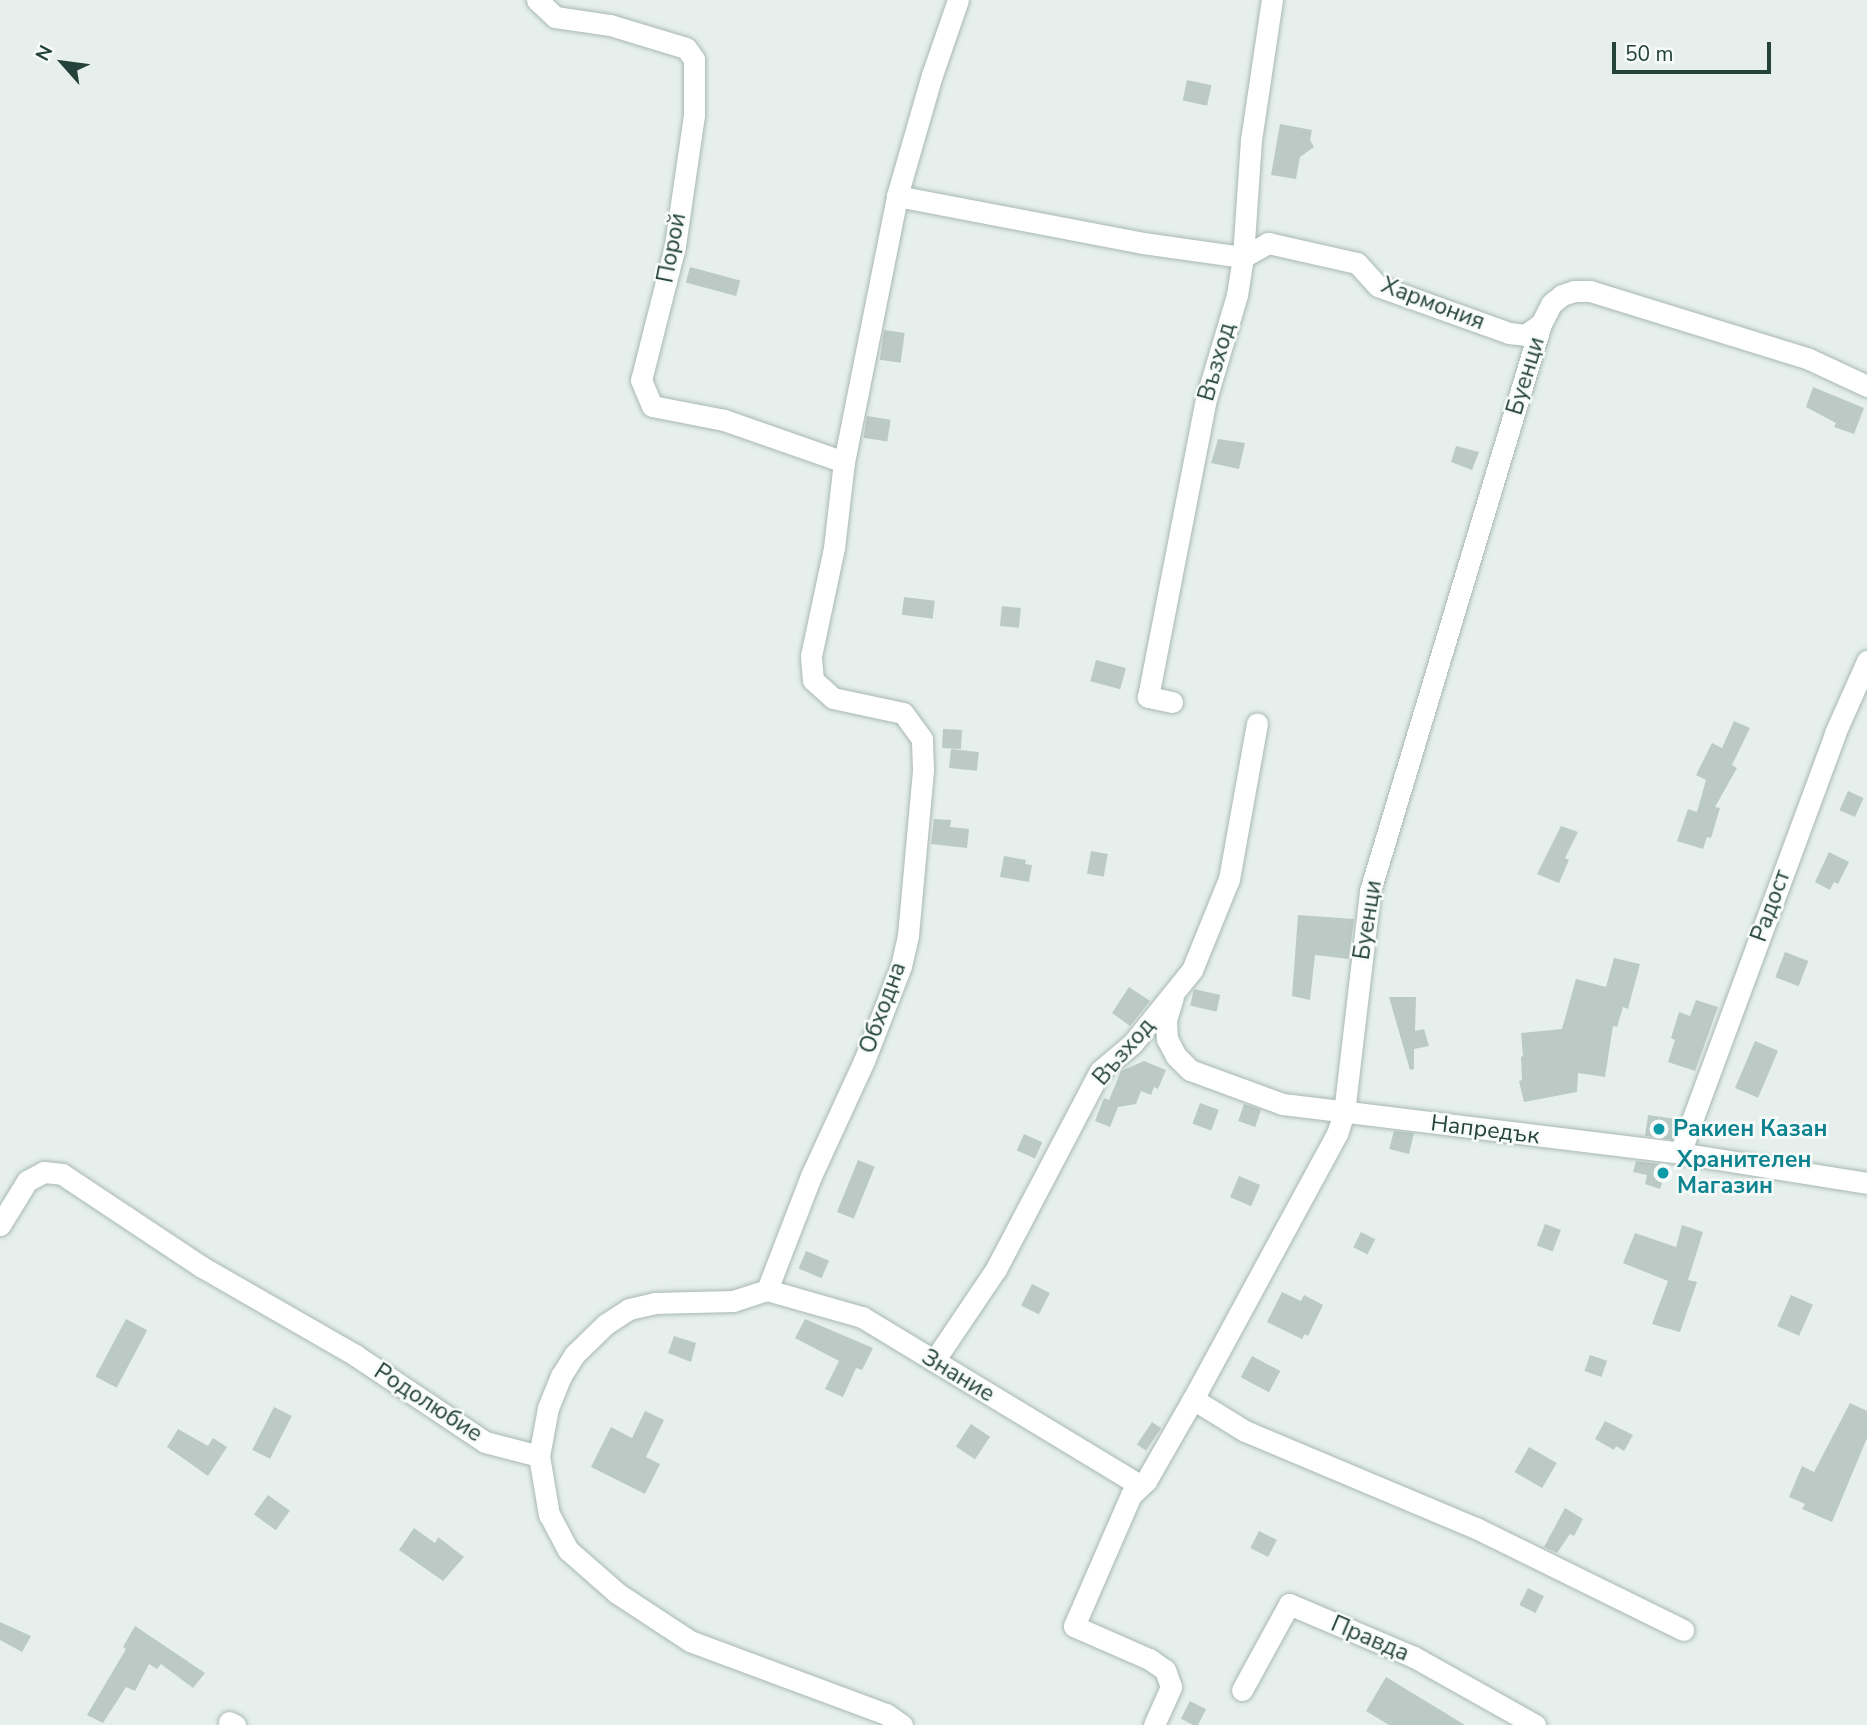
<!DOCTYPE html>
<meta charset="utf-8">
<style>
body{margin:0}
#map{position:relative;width:1867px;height:1725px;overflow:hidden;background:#e6efeb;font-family:"Nunito Sans",sans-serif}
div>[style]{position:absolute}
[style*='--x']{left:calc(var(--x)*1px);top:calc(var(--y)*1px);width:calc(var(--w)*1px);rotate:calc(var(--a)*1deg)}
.building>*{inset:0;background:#bbcac4;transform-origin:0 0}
.roads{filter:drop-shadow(0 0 2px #a8b8b2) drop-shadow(0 0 2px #a8b8b2)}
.street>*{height:21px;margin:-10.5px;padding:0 10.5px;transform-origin:10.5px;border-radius:10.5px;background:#fff}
.dots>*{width:19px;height:19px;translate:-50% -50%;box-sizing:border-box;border:4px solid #f7fbf9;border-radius:50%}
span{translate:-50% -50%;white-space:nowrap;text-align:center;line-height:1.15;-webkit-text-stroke:5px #f7fbf9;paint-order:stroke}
.street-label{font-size:23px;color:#24423a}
.culture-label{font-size:23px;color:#0d838f;font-weight:700}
.left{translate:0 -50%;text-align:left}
.north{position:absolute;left:28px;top:28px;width:70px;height:70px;-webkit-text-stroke:5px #f7fbf9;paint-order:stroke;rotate:298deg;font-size:19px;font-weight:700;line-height:28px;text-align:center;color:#24423a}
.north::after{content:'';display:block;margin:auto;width:24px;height:32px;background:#24423a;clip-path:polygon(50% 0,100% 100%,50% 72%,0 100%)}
.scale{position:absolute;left:1612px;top:42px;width:159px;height:32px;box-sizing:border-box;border:4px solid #24423a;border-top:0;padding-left:9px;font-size:21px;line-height:24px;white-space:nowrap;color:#24423a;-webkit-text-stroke:5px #f7fbf9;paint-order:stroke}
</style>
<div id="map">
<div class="building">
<div style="left:1187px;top:80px;width:25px;height:21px;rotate:12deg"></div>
<div style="clip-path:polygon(1280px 124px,1312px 130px,1310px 140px,1314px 147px,1300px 157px,1296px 179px,1271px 175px)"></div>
<div style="left:690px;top:267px;width:52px;height:16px;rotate:15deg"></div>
<div style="left:884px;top:330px;width:21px;height:30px;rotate:8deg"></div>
<div style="clip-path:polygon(1813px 387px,1864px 408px,1854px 434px,1834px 427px,1836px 423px,1806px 407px)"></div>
<div style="left:867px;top:416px;width:24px;height:22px;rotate:9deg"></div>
<div style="clip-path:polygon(1218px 439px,1245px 443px,1239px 469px,1211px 463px)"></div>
<div style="clip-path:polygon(1456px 446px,1479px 452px,1472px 470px,1451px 462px)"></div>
<div style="left:904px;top:597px;width:31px;height:18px;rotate:7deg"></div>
<div style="left:1002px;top:606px;width:19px;height:20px;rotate:6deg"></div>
<div style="left:1096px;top:660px;width:31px;height:22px;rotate:15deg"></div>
<div style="clip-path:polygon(1734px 721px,1750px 728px,1732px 765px,1737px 768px,1715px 807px,1720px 808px,1711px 838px,1707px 837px,1703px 849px,1677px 841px,1688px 809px,1697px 812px,1706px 780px,1696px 775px,1712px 743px,1722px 748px)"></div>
<div style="left:943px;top:729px;width:19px;height:19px;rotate:3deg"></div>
<div style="left:951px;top:749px;width:28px;height:19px;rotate:6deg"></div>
<div style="left:1848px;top:791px;width:17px;height:21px;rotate:24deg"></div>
<div style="clip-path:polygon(934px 819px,951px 820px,950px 827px,969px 829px,967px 848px,931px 844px)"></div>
<div style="clip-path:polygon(1561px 826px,1578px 832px,1565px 858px,1569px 860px,1559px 883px,1537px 874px)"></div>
<div style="left:1091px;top:851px;width:17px;height:23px;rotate:10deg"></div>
<div style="clip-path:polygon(1829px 852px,1849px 862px,1838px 884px,1834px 882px,1830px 890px,1815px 882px)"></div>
<div style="clip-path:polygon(1004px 856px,1026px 860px,1025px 864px,1032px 865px,1029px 882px,1000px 877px)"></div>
<div style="clip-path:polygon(1298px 915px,1354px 919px,1349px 959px,1315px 955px,1310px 1000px,1292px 996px)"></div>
<div style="left:1785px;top:952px;width:25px;height:27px;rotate:21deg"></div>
<div style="clip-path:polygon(1614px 958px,1640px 964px,1628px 1009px,1623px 1007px,1617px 1027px,1613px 1026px,1605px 1077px,1578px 1073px,1577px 1092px,1524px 1102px,1519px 1081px,1522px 1080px,1521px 1057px,1523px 1056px,1521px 1033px,1562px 1029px,1576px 979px,1606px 987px)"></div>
<div style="clip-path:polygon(1129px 987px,1150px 1001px,1130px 1026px,1112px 1013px)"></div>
<div style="left:1194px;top:989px;width:27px;height:17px;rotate:13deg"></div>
<div style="clip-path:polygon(1389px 997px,1416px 997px,1415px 1031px,1424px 1029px,1429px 1046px,1414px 1049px,1414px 1069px,1410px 1070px)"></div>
<div style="clip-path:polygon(1696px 1000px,1718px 1007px,1695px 1071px,1668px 1062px,1675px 1040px,1671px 1038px,1679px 1012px,1690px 1016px)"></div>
<div style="left:1755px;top:1041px;width:25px;height:51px;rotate:23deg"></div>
<div style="clip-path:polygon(1144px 1061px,1166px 1070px,1158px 1089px,1154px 1087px,1151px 1095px,1141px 1091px,1136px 1104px,1118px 1107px,1110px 1127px,1095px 1121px,1104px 1098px,1109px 1100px,1121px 1071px)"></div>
<div style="left:1200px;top:1103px;width:20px;height:22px;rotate:20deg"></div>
<div style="left:1244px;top:1104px;width:18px;height:18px;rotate:19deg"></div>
<div style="left:1648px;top:1115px;width:28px;height:21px;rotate:8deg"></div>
<div style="clip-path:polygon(1394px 1131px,1414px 1133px,1409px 1154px,1389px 1149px)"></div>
<div style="left:1024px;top:1134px;width:20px;height:18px;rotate:24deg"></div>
<div style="left:858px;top:1160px;width:18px;height:56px;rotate:22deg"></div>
<div style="clip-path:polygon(1636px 1161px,1668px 1165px,1660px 1189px,1645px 1184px,1647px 1175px,1633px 1172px)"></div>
<div style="left:1239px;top:1176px;width:23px;height:23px;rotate:23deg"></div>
<div style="left:1545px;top:1224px;width:17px;height:23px;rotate:21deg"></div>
<div style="clip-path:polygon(1682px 1225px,1703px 1232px,1688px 1280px,1697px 1282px,1680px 1332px,1652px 1324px,1668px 1281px,1623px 1263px,1635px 1233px,1676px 1247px)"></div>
<div style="left:1361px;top:1232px;width:16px;height:17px;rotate:27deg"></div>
<div style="left:806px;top:1251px;width:25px;height:19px;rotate:23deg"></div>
<div style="left:1032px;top:1284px;width:20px;height:24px;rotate:27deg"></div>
<div style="clip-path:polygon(1282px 1292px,1301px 1301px,1304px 1295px,1323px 1305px,1308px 1336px,1305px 1334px,1302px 1339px,1267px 1322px)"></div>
<div style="left:1791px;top:1295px;width:24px;height:34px;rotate:24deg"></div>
<div style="left:126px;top:1319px;width:24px;height:65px;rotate:28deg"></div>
<div style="clip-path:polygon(805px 1319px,873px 1348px,862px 1370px,856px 1368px,843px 1397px,825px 1389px,839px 1361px,795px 1338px)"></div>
<div style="clip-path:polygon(674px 1336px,696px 1343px,691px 1362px,668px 1353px)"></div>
<div style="left:1590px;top:1355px;width:18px;height:17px;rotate:19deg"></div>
<div style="left:1252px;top:1356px;width:32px;height:24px;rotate:28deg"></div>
<div style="clip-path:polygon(1850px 1403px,1867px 1411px,1867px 1438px,1832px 1522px,1802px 1509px,1805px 1504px,1789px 1497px,1802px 1466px,1814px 1472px)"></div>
<div style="left:274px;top:1407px;width:20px;height:48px;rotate:27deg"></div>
<div style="clip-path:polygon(645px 1411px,664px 1420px,646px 1457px,660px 1464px,645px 1494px,591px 1467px,611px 1427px,632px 1438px)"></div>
<div style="clip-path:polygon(1605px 1421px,1633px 1435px,1624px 1451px,1616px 1446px,1614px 1450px,1595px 1439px)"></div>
<div style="left:1152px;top:1422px;width:11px;height:27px;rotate:34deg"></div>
<div style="left:971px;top:1424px;width:23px;height:27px;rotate:34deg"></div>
<div style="clip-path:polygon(178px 1429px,208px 1446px,213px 1438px,227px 1447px,208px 1476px,167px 1447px)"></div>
<div style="left:1529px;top:1447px;width:32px;height:29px;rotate:30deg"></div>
<div style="left:268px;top:1495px;width:27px;height:24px;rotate:36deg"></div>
<div style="clip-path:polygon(1565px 1508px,1583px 1519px,1574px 1536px,1570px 1534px,1557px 1553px,1544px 1547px)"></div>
<div style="clip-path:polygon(414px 1528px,435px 1543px,438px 1537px,464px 1557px,443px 1581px,399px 1550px)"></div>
<div style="left:1259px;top:1531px;width:20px;height:19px;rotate:27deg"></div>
<div style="left:1528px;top:1588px;width:18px;height:19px;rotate:27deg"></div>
<div style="clip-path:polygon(0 1622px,31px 1636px,22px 1652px,0 1640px)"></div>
<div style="clip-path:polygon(135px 1626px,205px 1673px,193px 1688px,161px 1664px,157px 1669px,149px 1664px,135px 1691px,126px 1687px,103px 1723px,87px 1715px,126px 1649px,123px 1647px)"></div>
<div style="clip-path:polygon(1386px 1677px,1465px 1725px,1389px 1725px,1366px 1711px)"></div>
<div style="left:1190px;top:1701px;width:18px;height:20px;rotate:27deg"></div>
</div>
<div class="roads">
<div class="street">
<div style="--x:537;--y:0;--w:25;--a:43"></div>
<div style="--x:555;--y:17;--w:56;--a:8.3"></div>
<div style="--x:610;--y:25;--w:79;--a:16.8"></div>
<div style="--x:686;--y:48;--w:14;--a:54"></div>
<div style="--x:694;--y:59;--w:56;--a:90"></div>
<div style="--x:694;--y:115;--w:132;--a:98.3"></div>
<div style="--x:675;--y:246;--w:138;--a:104.2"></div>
<div style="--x:641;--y:380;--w:28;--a:67"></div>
<div style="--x:652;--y:406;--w:73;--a:11"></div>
<div style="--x:724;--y:420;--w:127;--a:19.3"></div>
<div style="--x:897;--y:196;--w:250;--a:10.8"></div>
<div style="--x:1143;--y:243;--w:101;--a:8"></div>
<div style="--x:1243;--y:257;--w:29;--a:-29"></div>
<div style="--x:1268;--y:243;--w:91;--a:12.7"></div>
<div style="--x:1357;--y:263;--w:31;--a:48"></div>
<div style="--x:1378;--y:286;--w:139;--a:19.7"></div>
<div style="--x:1509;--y:333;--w:16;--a:7"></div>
<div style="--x:1525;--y:335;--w:19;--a:-35"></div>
<div style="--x:1541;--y:324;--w:22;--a:-63"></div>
<div style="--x:1551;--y:304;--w:14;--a:-39"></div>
<div style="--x:1562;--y:295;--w:13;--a:-18"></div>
<div style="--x:1574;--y:291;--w:16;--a:0"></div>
<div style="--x:1590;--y:291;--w:229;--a:17.2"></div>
<div style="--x:1809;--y:359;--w:64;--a:25"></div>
<div style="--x:1172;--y:702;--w:25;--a:-168"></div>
<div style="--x:1148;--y:697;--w:304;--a:-79"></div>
<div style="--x:1206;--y:399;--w:109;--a:-73.4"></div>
<div style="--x:1237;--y:295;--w:38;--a:-81"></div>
<div style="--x:1243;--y:257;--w:117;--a:-86.1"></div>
<div style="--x:1251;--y:140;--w:142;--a:-81.5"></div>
<div style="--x:1173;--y:997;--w:24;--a:107"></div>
<div style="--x:1166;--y:1020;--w:19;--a:87"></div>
<div style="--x:1167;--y:1039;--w:19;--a:62"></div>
<div style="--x:1176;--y:1056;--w:20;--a:45"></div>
<div style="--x:1190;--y:1070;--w:99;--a:20.1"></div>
<div style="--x:1283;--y:1104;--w:400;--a:7"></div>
<div style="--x:1680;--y:1153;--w:189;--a:9.1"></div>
<div style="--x:1680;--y:1153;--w:448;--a:-69.7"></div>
<div style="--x:1835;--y:733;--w:79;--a:-66"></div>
<div style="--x:0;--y:1225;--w:52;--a:-58.5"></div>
<div style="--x:27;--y:1181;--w:19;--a:-28"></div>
<div style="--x:44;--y:1172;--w:18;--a:6"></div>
<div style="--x:62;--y:1174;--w:168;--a:33.6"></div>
<div style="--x:202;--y:1267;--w:177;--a:29.9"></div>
<div style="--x:355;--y:1355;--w:156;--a:33.8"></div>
<div style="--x:485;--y:1442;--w:56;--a:14.5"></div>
<div style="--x:767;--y:1290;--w:99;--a:15.9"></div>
<div style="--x:862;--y:1317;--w:324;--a:31.2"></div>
<div style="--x:934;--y:1361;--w:111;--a:-56"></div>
<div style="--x:996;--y:1269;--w:224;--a:-62.3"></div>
<div style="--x:1100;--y:1071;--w:43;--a:-40.3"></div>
<div style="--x:1133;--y:1043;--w:94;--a:-51.1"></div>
<div style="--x:1192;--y:970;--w:98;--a:-67.9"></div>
<div style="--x:1229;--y:879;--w:158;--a:-79.8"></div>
<div style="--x:1193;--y:1399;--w:61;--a:31.6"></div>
<div style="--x:1245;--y:1431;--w:251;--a:22.8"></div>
<div style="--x:1476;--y:1528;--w:231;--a:26.2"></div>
<div style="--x:1242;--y:1690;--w:98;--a:-61.3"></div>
<div style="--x:1289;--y:1604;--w:136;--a:23"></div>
<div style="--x:1414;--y:1657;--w:139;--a:29.3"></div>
<div style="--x:229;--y:1722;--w:7;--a:27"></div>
<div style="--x:902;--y:1725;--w:19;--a:-145"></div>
<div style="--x:886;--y:1714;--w:209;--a:-159.6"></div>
<div style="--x:690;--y:1641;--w:87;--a:-146.7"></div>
<div style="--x:617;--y:1593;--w:65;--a:-138.7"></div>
<div style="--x:568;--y:1550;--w:40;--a:-118"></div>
<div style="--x:549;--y:1515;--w:60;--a:-99.6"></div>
<div style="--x:539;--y:1456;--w:49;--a:-79.4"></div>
<div style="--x:548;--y:1408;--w:35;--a:-68"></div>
<div style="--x:561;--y:1376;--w:26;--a:-58"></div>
<div style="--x:575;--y:1354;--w:43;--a:-44.1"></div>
<div style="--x:606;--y:1324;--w:27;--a:-33"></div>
<div style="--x:629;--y:1309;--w:26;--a:-13"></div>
<div style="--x:654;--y:1303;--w:79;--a:-1.5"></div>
<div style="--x:733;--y:1301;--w:36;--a:-18"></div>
<div style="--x:767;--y:1290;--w:122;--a:-68.9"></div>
<div style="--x:811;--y:1176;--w:127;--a:-65.3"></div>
<div style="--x:864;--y:1061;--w:102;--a:-68.7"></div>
<div style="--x:901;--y:966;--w:32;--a:-77"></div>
<div style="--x:908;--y:935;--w:166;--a:-84.8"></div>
<div style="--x:923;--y:770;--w:31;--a:-92"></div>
<div style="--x:922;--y:739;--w:32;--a:-126"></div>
<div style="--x:903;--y:713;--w:72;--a:-167.9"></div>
<div style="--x:833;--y:698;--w:27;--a:-138"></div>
<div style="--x:813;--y:680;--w:24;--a:-95"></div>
<div style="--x:811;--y:656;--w:110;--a:-78"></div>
<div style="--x:834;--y:548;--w:87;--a:-83.4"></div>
<div style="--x:844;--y:462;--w:271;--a:-78.7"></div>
<div style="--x:897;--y:196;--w:126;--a:-73.9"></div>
<div style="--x:932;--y:75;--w:79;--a:-70.9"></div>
<div style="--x:1154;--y:1725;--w:42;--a:-65.9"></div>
<div style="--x:1171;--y:1687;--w:18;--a:-109"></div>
<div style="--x:1165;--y:1670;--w:19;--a:-145"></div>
<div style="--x:1149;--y:1659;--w:82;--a:-156.3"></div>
<div style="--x:1074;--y:1626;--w:143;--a:-66.5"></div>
<div style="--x:1131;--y:1495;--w:21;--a:-43"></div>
<div style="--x:1146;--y:1481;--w:95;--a:-60.2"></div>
<div style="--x:1193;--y:1399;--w:302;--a:-61.5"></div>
<div style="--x:1337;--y:1134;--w:22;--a:-72"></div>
<div style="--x:1344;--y:1113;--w:224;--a:-83.3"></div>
<div style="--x:1370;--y:891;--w:592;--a:-73.22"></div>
</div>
</div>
<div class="dots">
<div style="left:1659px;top:1129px;background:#0f9aa8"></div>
<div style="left:1663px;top:1173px;background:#0f9aa8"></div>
</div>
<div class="street-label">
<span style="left:672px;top:248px;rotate:-79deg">Порой</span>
<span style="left:1433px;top:304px;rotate:21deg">Хармония</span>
<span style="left:1217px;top:362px;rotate:-74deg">Възход</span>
<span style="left:1526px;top:376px;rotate:-73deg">Буенци</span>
<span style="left:1771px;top:906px;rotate:-70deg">Радост</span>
<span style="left:1368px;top:920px;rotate:-81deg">Буенци</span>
<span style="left:883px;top:1008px;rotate:-70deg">Обходна</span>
<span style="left:1124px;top:1052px;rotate:-49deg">Възход</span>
<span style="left:1485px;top:1130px;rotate:7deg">Напредък</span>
<span style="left:958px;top:1376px;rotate:31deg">Знание</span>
<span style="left:428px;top:1403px;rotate:33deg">Родолюбие</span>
<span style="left:1370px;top:1639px;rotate:23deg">Правда</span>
</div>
<div class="culture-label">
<span class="left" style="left:1673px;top:1129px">Ракиен Казан</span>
<span class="left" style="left:1677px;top:1173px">Хранителен<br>Магазин</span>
</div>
<div class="north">N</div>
<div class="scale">50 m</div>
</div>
